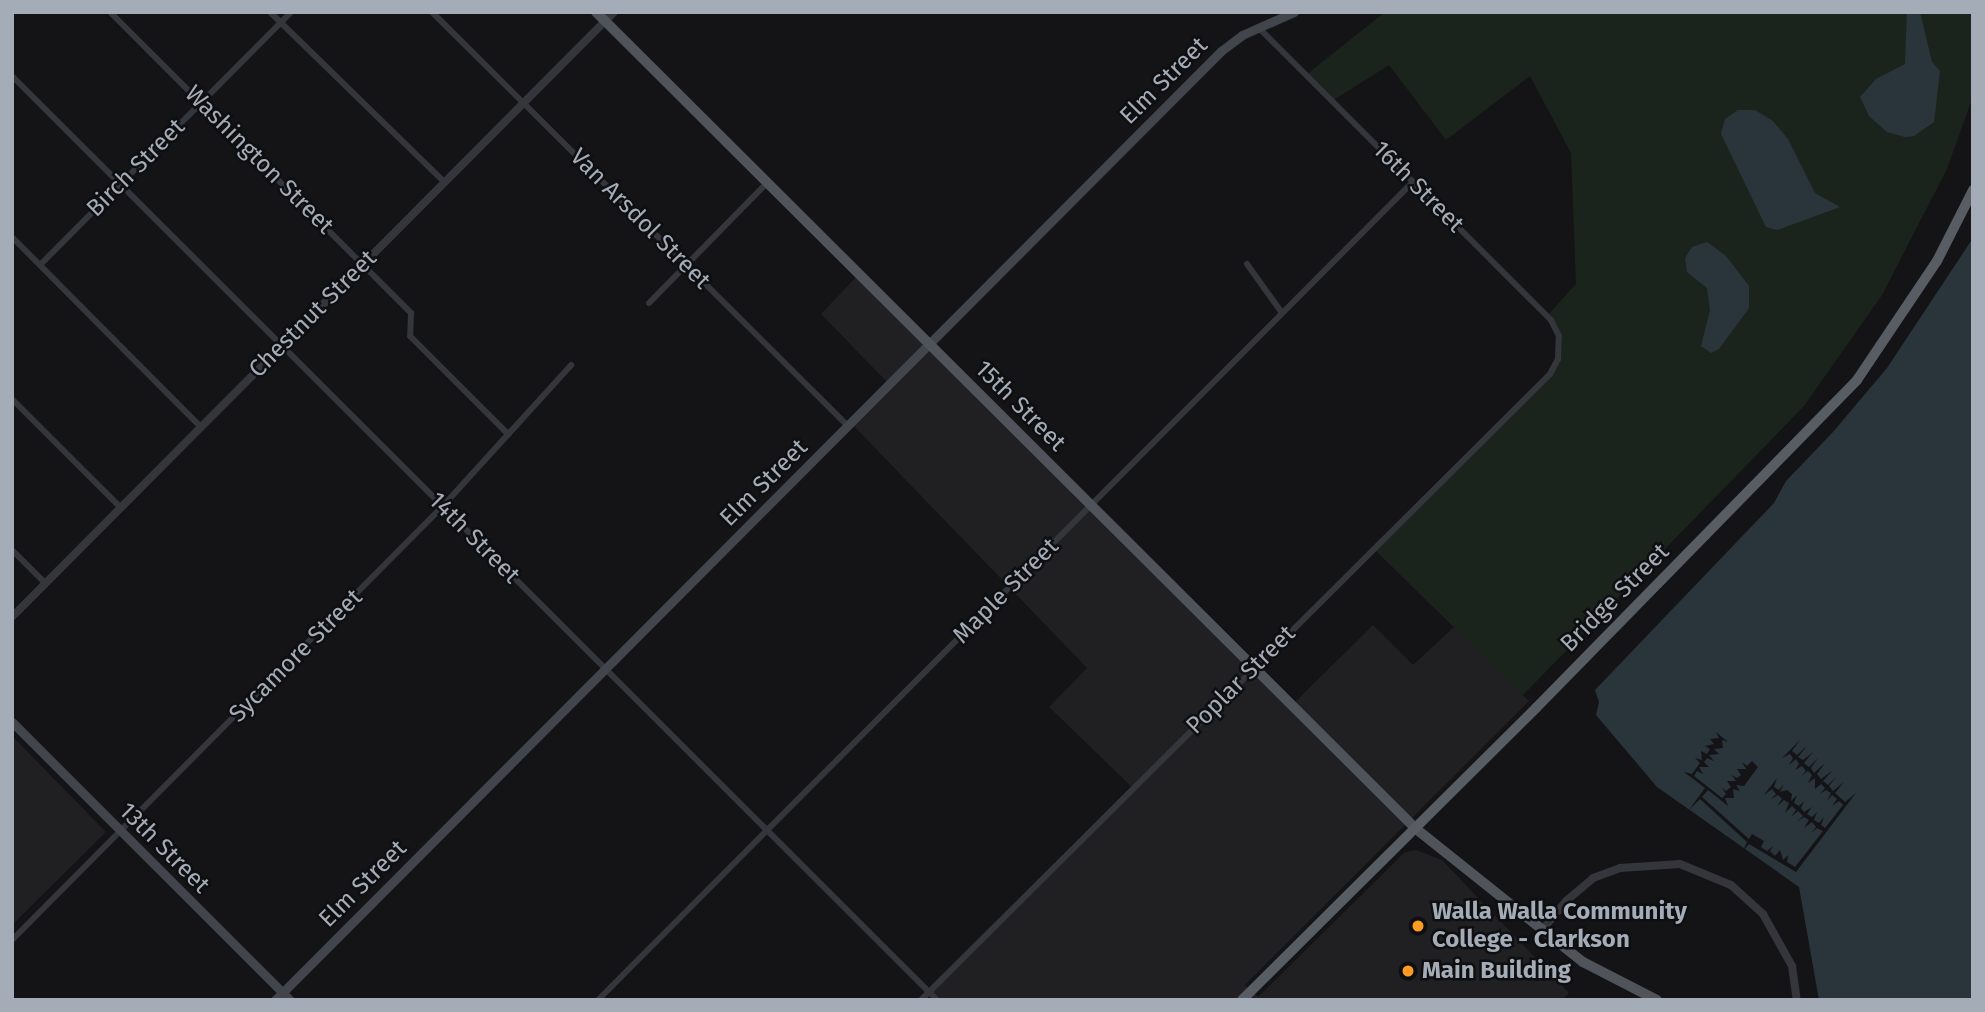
<!DOCTYPE html>
<style>
body{margin:0}
#map{position:relative;width:1985px;height:1012px;overflow:hidden;background:#141416;font-family:"Fira Sans",sans-serif}
div>[style]{position:absolute}
[style*='--x']{left:calc(var(--x)*1px);top:calc(var(--y)*1px);width:calc(var(--w)*1px);rotate:calc(var(--a)*1deg)}
.built>*{inset:0;background:#202023}
.green>*{inset:0;background:#1b241c}
.water>*{inset:0;background:#29353b}
.pier>*{inset:0;background:#141416}
.minor>*{height:6px;margin:-3px;padding:0 3px;transform-origin:3px;border-radius:3px;background:#34363b}
.tertiary>*{height:8px;margin:-4px;padding:0 4px;transform-origin:4px;border-radius:4px;background:#34363b}
.secondary>*{height:9px;margin:-4.5px;padding:0 4.5px;transform-origin:4.5px;border-radius:4.5px;background:#42454b}
.primary>*{height:10px;margin:-5px;padding:0 5px;transform-origin:5px;border-radius:5px;background:#50535a}
.trunk>*{height:10px;margin:-5px;padding:0 5px;transform-origin:5px;border-radius:5px;background:#585c63}
.dots>*{width:19px;height:19px;translate:-50% -50%;box-sizing:border-box;border:4px solid #0f0f11;border-radius:50%}
span{translate:-50% -50%;white-space:nowrap;text-align:center;line-height:1.15;-webkit-text-stroke:5px #0f0f11;paint-order:stroke}
.street-label{font-size:24px;color:#a4acb7}
.poi-label{font-size:24px;color:#a4acb7;font-weight:700}
.left{translate:0 -50%;text-align:left}
.frame{position:absolute;inset:0;border:14px solid #a4acb7;pointer-events:none}
</style>
<div id="map">
<div class="built">
<div style="clip-path:polygon(858px 275px,1291px 706px,1373px 625px,1413px 665px,1454px 627px,1529px 701px,1245px 985px,1258px 997px,1405px 852px,1416px 850px,1442px 860px,1569px 993px,1562px 1000px,937px 1000px,929px 992px,1133px 788px,1049px 707px,1087px 668px,851px 423px,889px 384px,821px 314px)"></div>
<div style="clip-path:polygon(12px 736px,106px 832px,12px 925px)"></div>
</div>
<div class="green">
<div style="clip-path:polygon(1385px 12px,1973px 12px,1973px 96px,1947px 169px,1882px 295px,1804px 406px,1523px 695px,1373px 548px,1550px 374px,1558px 359px,1559px 336px,1547px 316px,1576px 284px,1571px 153px,1530px 76px,1446px 140px,1389px 65px,1332px 101px,1306px 75px)"></div>
</div>
<div class="water">
<div style="clip-path:polygon(1907px 12px,1920px 12px,1932px 62px,1940px 71px,1934px 122px,1914px 136px,1905px 137px,1887px 132px,1869px 116px,1860px 97px,1876px 79px,1905px 64px)"></div>
<div style="clip-path:polygon(1738px 110px,1755px 110px,1773px 121px,1788px 139px,1815px 193px,1840px 207px,1777px 230px,1766px 227px,1721px 134px,1725px 119px)"></div>
<div style="clip-path:polygon(1973px 238px,1973px 1000px,1819px 1000px,1799px 887px,1657px 787px,1596px 715px,1599px 702px,1595px 690px,1774px 503px,1786px 481px,1833px 432px,1887px 368px)"></div>
<div style="clip-path:polygon(1707px 242px,1726px 256px,1749px 286px,1749px 308px,1719px 349px,1711px 353px,1701px 346px,1710px 310px,1707px 288px,1687px 272px,1685px 258px,1692px 247px)"></div>
</div>
<div class="pier">
<div style="clip-path:polygon(1716px 732px,1728px 742px,1722px 740px,1723px 748px,1714px 749px,1719px 754px,1709px 755px,1714px 761px,1707px 758px,1704px 762px,1709px 767px,1699px 767px,1703px 774px,1697px 771px,1694px 776px,1722px 798px,1726px 794px,1722px 788px,1726px 791px,1731px 787px,1727px 781px,1736px 781px,1732px 775px,1737px 778px,1741px 775px,1737px 769px,1746px 769px,1742px 762px,1747px 766px,1752px 761px,1758px 767px,1744px 786px,1736px 785px,1740px 791px,1733px 789px,1734px 798px,1725px 798px,1728px 806px,1708px 790px,1702px 797px,1749px 839px,1752px 834px,1764px 841px,1761px 847px,1767px 851px,1773px 846px,1770px 851px,1775px 856px,1780px 850px,1783px 860px,1788px 855px,1787px 862px,1795px 867px,1823px 831px,1817px 828px,1811px 833px,1816px 827px,1812px 822px,1804px 828px,1809px 820px,1804px 817px,1797px 822px,1803px 816px,1798px 811px,1791px 817px,1796px 810px,1792px 806px,1785px 813px,1789px 803px,1784px 800px,1777px 806px,1782px 799px,1778px 795px,1770px 800px,1776px 794px,1772px 789px,1764px 795px,1777px 778px,1774px 787px,1779px 790px,1784px 784px,1780px 792px,1787px 790px,1792px 794px,1791px 801px,1797px 795px,1794px 803px,1799px 806px,1804px 801px,1801px 808px,1804px 812px,1812px 807px,1807px 814px,1812px 817px,1817px 812px,1814px 820px,1819px 823px,1824px 817px,1821px 825px,1825px 828px,1843px 805px,1839px 801px,1832px 806px,1837px 799px,1832px 795px,1827px 801px,1831px 793px,1826px 790px,1820px 794px,1825px 788px,1821px 784px,1815px 789px,1815px 778px,1808px 783px,1812px 775px,1808px 771px,1801px 776px,1806px 771px,1802px 766px,1795px 770px,1799px 764px,1796px 759px,1789px 765px,1793px 758px,1790px 754px,1782px 758px,1800px 740px,1792px 751px,1797px 755px,1807px 746px,1798px 757px,1803px 760px,1813px 752px,1804px 763px,1809px 767px,1818px 758px,1811px 768px,1814px 773px,1825px 763px,1817px 774px,1821px 779px,1832px 771px,1823px 781px,1828px 785px,1837px 776px,1829px 786px,1833px 791px,1844px 782px,1835px 793px,1845px 802px,1856px 793px,1796px 872px,1749px 844px,1743px 851px,1747px 842px,1700px 799px,1689px 810px,1705px 788px,1684px 772px,1692px 774px,1700px 763px,1695px 758px,1702px 760px,1701px 751px,1707px 754px,1710px 749px,1705px 746px,1714px 744px,1710px 739px,1719px 738px)"></div>
</div>
<div class="minor">
<div style="--x:110;--y:12;--w:426;--a:45"></div>
<div style="--x:411;--y:313;--w:23;--a:92"></div>
<div style="--x:410;--y:336;--w:139;--a:45"></div>
<div style="--x:270;--y:12;--w:243;--a:44.3"></div>
<div style="--x:432;--y:12;--w:587;--a:44.86"></div>
<div style="--x:12;--y:76;--w:1307;--a:44.97"></div>
<div style="--x:12;--y:237;--w:267;--a:45.2"></div>
<div style="--x:1247;--y:264;--w:60;--a:54.5"></div>
<div style="--x:40;--y:265;--w:356;--a:-45.2"></div>
<div style="--x:649;--y:303;--w:167;--a:-45.5"></div>
<div style="--x:12;--y:399;--w:153;--a:45"></div>
<div style="--x:12;--y:550;--w:47;--a:45"></div>
<div style="--x:12;--y:940;--w:610;--a:-45.2"></div>
<div style="--x:442;--y:507;--w:192;--a:-47.7"></div>
<div style="--x:598;--y:1000;--w:1155;--a:-45.11"></div>
<div style="--x:921;--y:1000;--w:887;--a:-44.86"></div>
<div style="--x:1550;--y:374;--w:17;--a:-62"></div>
<div style="--x:1558;--y:359;--w:23;--a:-88"></div>
<div style="--x:1559;--y:336;--w:18;--a:-117"></div>
<div style="--x:1551;--y:320;--w:414;--a:-135"></div>
</div>
<div class="tertiary">
<div style="--x:12;--y:617;--w:853;--a:-45.14"></div>
<div style="--x:1542;--y:930;--w:38;--a:-50"></div>
<div style="--x:1566;--y:901;--w:35;--a:-40"></div>
<div style="--x:1593;--y:878;--w:29;--a:-20"></div>
<div style="--x:1620;--y:868;--w:60;--a:-3.8"></div>
<div style="--x:1680;--y:864;--w:55;--a:22.4"></div>
<div style="--x:1731;--y:885;--w:43;--a:42.2"></div>
<div style="--x:1763;--y:914;--w:60;--a:60.9"></div>
<div style="--x:1792;--y:966;--w:34;--a:82"></div>
</div>
<div class="secondary">
<div style="--x:12;--y:722;--w:393;--a:45"></div>
<div style="--x:275;--y:1000;--w:1340;--a:-45.09"></div>
<div style="--x:1221;--y:51;--w:26;--a:-37"></div>
<div style="--x:1242;--y:35;--w:57;--a:-23.9"></div>
</div>
<div class="primary">
<div style="--x:596;--y:12;--w:1156;--a:44.89"></div>
<div style="--x:1415;--y:828;--w:215;--a:38.6"></div>
<div style="--x:1583;--y:962;--w:83;--a:27.2"></div>
</div>
<div class="trunk">
<div style="--x:1242;--y:1000;--w:414;--a:-44.8"></div>
<div style="--x:1536;--y:708;--w:459;--a:-45.6"></div>
<div style="--x:1857;--y:380;--w:143;--a:-56.1"></div>
<div style="--x:1937;--y:261;--w:80;--a:-63.1"></div>
</div>
<div class="dots">
<div style="left:1418px;top:926px;background:#ff9b22"></div>
<div style="left:1408px;top:971px;background:#ff9b22"></div>
</div>
<div class="street-label">
<span style="left:1164px;top:81px;rotate:-45deg">Elm Street</span>
<span style="left:259px;top:160px;rotate:45deg">Washington Street</span>
<span style="left:136px;top:168px;rotate:-45deg">Birch Street</span>
<span style="left:1418px;top:187px;rotate:45deg">16th Street</span>
<span style="left:640px;top:219px;rotate:45deg">Van Arsdol Street</span>
<span style="left:313px;top:314px;rotate:-45deg">Chestnut Street</span>
<span style="left:1020px;top:406px;rotate:45deg">15th Street</span>
<span style="left:764px;top:483px;rotate:-45deg">Elm Street</span>
<span style="left:474px;top:538px;rotate:45deg">14th Street</span>
<span style="left:1006px;top:591px;rotate:-45deg">Maple Street</span>
<span style="left:1615px;top:598px;rotate:-45deg">Bridge Street</span>
<span style="left:296px;top:656px;rotate:-45deg">Sycamore Street</span>
<span style="left:1241px;top:680px;rotate:-45deg">Poplar Street</span>
<span style="left:164px;top:848px;rotate:45deg">13th Street</span>
<span style="left:363px;top:884px;rotate:-45deg">Elm Street</span>
</div>
<div class="poi-label">
<span class="left" style="left:1432px;top:926px">Walla Walla Community<br>College - Clarkson</span>
<span class="left" style="left:1422px;top:971px">Main Building</span>
</div>
<div class="frame"></div>
</div>
